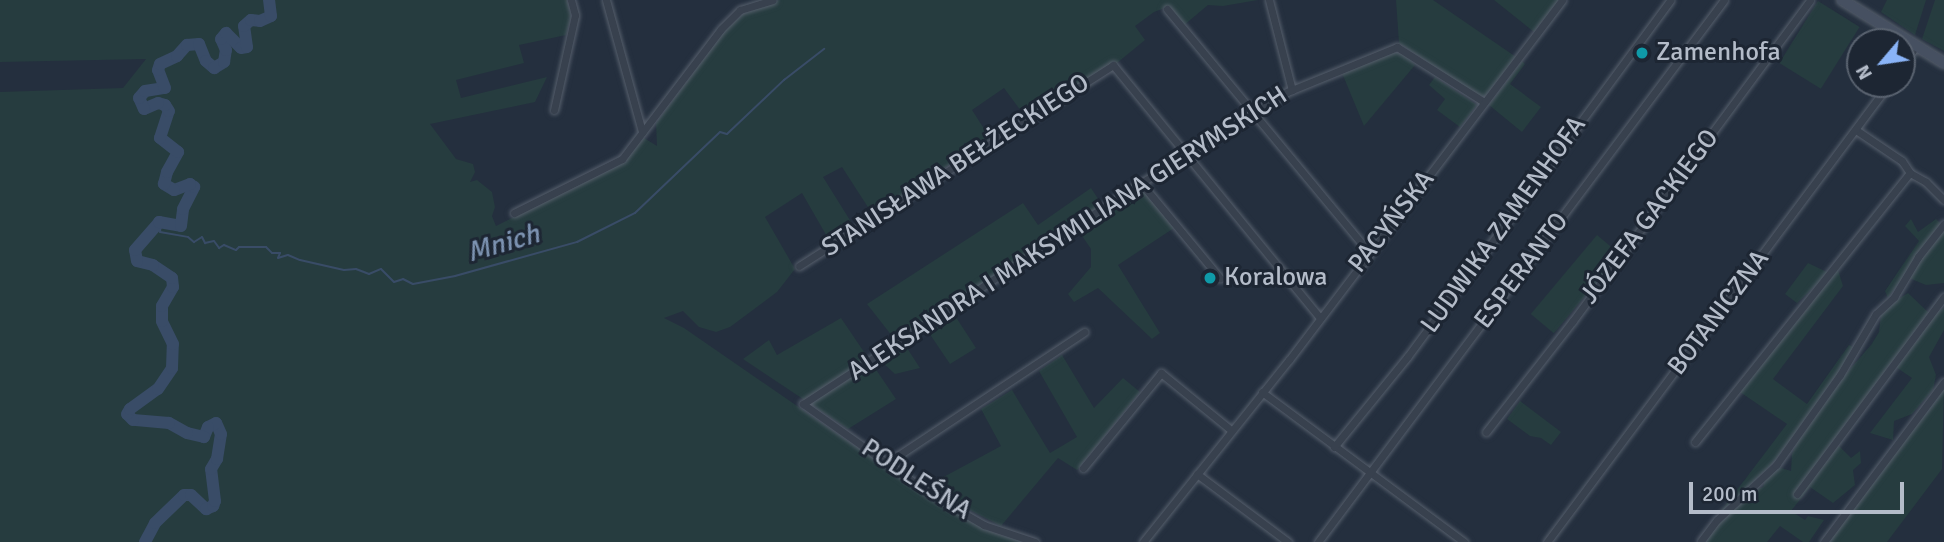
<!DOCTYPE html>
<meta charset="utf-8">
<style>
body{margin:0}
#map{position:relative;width:1944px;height:542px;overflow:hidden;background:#242f3e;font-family:Signika,sans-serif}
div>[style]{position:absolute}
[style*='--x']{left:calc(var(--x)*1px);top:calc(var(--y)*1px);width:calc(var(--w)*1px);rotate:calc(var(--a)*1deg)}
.green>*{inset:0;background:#263c3f;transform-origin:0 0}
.stream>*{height:2px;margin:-1px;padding:0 1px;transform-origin:1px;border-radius:1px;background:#394c67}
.river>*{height:12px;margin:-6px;padding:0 6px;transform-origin:6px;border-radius:6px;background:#394c67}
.roads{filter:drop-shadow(0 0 2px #565f6c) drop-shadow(0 0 2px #565f6c)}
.minor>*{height:7px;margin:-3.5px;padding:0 3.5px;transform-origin:3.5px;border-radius:3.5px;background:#38414e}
.secondary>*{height:10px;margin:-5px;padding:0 5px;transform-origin:5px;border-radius:5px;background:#465061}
.dots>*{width:19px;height:19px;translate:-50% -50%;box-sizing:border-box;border:4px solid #1d2633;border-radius:50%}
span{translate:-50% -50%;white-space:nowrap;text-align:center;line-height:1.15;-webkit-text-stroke:6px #1d2633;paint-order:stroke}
.poi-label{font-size:26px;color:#b4bcc9}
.left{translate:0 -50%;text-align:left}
.street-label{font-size:26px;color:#b4bcc9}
.water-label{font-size:28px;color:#7c92b1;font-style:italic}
.north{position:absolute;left:1846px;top:28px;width:70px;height:70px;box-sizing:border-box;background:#1d2633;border:2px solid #59626f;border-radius:50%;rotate:241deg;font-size:19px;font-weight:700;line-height:28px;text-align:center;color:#b4bcc9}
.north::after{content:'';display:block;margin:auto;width:24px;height:32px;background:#8ab4f8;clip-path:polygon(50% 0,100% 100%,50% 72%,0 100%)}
.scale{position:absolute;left:1689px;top:482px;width:215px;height:32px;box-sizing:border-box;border:4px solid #b4bcc9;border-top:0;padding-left:9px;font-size:21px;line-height:24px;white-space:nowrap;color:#b4bcc9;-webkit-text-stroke:5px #1d2633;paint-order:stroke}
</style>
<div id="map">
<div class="green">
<div style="clip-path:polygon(0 0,567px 0,571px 17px,566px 35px,519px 45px,524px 63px,456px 80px,461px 98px,547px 77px,535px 102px,430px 124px,456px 159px,473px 164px,475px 172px,470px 182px,477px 180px,492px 192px,495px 207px,492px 216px,496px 226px,615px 167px,625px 161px,644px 138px,657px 146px,656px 123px,726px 29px,750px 8px,779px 0,1258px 0,1223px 6px,1208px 5px,1183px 26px,1165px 8px,1154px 12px,1135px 26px,1145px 40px,1106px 72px,1074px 94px,1067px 86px,1024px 115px,1004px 88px,972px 110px,990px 138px,982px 144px,964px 143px,964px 155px,873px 215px,842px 167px,823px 177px,853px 225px,829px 240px,802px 193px,765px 217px,795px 269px,777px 292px,730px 327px,716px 332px,699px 327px,683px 311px,664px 318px,684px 328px,923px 493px,983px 529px,1023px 542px,0 542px,0 92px,123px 88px,146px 59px,0 62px)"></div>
<div style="clip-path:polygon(1396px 0,1433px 0,1516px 57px,1485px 97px,1474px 93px,1399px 43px)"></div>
<div style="clip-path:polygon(1494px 0,1559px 0,1534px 32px)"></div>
<div style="clip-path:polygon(1887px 0,1926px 0,1915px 35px,1881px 12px)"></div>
<div style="clip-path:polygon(1935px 0,1944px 0,1944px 51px,1922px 39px)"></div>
<div style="left:1818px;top:1px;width:49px;height:73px;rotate:32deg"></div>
<div style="clip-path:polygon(1391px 52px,1404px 54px,1415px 65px,1364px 126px,1342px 73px)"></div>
<div style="clip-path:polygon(1522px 61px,1525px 64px,1510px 84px,1541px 107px,1522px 132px,1489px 105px)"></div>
<div style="clip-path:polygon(1435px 77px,1477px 105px,1460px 127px,1437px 110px,1445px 99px,1429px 85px)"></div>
<div style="clip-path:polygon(1091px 188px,1106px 211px,1141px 188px,1174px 228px,1118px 265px,1160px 333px,1152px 339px,1098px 288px,1074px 302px,1068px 294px,1091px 267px,1091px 249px,1074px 224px,950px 308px,976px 348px,950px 364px,927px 330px,905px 345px,920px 368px,895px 374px,883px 363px,874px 348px,892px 336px,867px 304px,1023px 203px,1038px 225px)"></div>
<div style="clip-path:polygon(1911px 219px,1918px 232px,1936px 219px,1944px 227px,1944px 283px,1926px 285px,1904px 276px,1888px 298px,1885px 291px,1919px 241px,1905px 226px)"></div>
<div style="left:1597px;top:235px;width:30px;height:103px;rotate:40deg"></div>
<div style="clip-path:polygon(1808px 263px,1829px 273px,1797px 303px,1785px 294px)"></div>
<div style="clip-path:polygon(1838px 270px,1843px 286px,1773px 379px,1807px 404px,1849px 345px,1853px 347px,1849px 357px,1823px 394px,1837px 384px,1871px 345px,1879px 332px,1881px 314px,1887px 306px,1908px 293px,1928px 312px,1936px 313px,1944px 308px,1944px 330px,1929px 357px,1936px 375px,1933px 390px,1912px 414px,1894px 421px,1893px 440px,1870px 433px,1912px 378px,1893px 365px,1835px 442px,1851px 458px,1860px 451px,1861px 463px,1853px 470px,1855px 485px,1833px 503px,1810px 487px,1791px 511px,1805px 520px,1808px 516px,1824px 520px,1809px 542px,1803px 542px,1780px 526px,1767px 542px,1705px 542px,1722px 518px,1750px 492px,1763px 487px,1766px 476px,1778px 467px,1791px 471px,1792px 454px,1800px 435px,1788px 443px,1773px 463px,1718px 515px,1787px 424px,1740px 392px,1798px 315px)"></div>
<div style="clip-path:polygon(841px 318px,896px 399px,848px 429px,743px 359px,769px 340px,777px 355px)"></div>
<div style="clip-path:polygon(1062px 355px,1094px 408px,1123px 378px,1140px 392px,1077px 470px,1058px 458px,1001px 526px,925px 487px,1001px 446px,981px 409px,1012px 390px,1050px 453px,1077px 437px,1039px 371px)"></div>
<div style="clip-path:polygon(1944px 385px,1942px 469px,1887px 542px,1827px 542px)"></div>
<div style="clip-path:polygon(1520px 401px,1561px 432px,1551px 445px,1541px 438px,1530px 436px,1507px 419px)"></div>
</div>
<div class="stream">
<div style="--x:161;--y:221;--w:11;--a:95"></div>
<div style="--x:160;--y:232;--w:28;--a:10"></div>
<div style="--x:188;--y:237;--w:8;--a:40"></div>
<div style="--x:194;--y:242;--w:9;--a:-32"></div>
<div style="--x:202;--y:237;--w:7;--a:63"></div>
<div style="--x:205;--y:243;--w:9;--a:-13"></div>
<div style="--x:214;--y:241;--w:9;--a:54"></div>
<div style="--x:219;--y:248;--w:6;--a:-31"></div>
<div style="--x:224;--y:245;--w:13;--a:23"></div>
<div style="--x:236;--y:250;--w:4;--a:-45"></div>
<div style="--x:239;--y:247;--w:27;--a:0"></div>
<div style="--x:266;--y:247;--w:8;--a:45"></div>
<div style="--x:272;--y:253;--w:8;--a:0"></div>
<div style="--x:280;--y:253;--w:5;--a:112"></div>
<div style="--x:278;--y:258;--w:10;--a:-17"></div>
<div style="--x:288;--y:255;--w:13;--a:23"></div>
<div style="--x:300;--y:260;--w:45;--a:12.8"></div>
<div style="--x:344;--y:270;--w:12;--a:-5"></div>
<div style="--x:356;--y:269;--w:14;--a:21"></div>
<div style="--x:369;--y:274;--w:13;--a:-23"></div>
<div style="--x:381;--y:269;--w:18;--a:45"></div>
<div style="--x:394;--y:282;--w:9;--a:-18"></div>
<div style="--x:403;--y:279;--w:11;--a:27"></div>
<div style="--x:413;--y:284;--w:43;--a:-10.8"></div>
<div style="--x:455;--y:276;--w:127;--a:-15.6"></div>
<div style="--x:577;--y:242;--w:65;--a:-26.6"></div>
<div style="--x:635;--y:213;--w:117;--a:-43.6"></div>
<div style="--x:720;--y:132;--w:7;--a:16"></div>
<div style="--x:727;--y:134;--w:79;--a:-43.5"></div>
<div style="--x:784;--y:80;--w:51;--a:-37.8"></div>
</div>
<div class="river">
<div style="--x:145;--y:542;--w:21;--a:-62"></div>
<div style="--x:155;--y:523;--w:40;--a:-44"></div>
<div style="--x:184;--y:495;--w:7;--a:0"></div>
<div style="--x:191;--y:495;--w:21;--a:43"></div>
<div style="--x:206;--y:509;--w:8;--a:-23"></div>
<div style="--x:213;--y:506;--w:5;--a:-68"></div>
<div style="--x:215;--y:501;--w:32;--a:-97"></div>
<div style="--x:211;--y:469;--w:12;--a:-59"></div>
<div style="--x:217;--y:459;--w:25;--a:-81"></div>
<div style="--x:221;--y:434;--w:12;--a:-114"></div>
<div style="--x:216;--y:423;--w:9;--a:153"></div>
<div style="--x:208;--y:427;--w:11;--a:112"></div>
<div style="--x:204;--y:437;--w:17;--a:-167"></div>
<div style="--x:187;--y:433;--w:21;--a:-151"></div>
<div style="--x:169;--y:423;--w:36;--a:-175"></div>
<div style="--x:133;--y:420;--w:8;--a:-135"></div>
<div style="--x:127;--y:414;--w:6;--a:-59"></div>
<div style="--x:130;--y:409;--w:34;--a:-36"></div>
<div style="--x:158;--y:389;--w:25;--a:-56"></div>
<div style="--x:172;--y:368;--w:24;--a:-88"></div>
<div style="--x:173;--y:344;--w:25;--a:-116"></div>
<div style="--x:162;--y:321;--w:15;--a:-90"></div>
<div style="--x:162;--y:306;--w:22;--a:-60"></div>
<div style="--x:173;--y:287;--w:9;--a:-96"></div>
<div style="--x:172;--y:278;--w:23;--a:-146"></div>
<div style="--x:153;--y:265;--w:16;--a:-166"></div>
<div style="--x:137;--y:261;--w:11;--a:-100"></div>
<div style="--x:135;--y:250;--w:37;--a:-49"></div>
<div style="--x:159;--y:222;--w:22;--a:10"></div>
<div style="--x:181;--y:226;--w:17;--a:-83"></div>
<div style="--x:183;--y:209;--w:25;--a:-63"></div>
<div style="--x:194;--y:187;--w:5;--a:-143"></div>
<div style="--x:190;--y:184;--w:17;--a:159"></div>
<div style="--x:174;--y:190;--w:12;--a:-149"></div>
<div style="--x:164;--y:184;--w:12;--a:-76"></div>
<div style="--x:167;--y:172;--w:23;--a:-61"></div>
<div style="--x:178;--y:152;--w:23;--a:-142"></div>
<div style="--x:160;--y:138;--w:28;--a:-72"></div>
<div style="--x:169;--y:111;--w:7;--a:-124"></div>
<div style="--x:165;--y:105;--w:7;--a:-164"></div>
<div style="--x:158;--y:103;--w:15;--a:157"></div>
<div style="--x:144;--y:109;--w:12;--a:-114"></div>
<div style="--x:139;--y:98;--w:9;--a:-49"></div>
<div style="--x:145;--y:91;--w:20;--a:-9"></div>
<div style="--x:165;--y:88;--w:19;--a:-111"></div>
<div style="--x:158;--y:70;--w:6;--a:-72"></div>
<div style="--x:160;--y:64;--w:19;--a:-25"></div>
<div style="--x:177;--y:56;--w:15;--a:-48"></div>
<div style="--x:187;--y:45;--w:12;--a:-5"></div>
<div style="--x:199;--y:44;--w:18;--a:68"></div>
<div style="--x:206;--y:61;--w:11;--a:41"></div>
<div style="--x:214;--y:68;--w:12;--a:-31"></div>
<div style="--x:224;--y:62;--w:12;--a:-81"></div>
<div style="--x:226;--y:50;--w:12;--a:-114"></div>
<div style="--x:221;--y:39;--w:8;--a:-50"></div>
<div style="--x:226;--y:33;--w:21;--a:45"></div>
<div style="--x:241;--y:48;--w:6;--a:-9"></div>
<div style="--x:247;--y:47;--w:21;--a:-98"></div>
<div style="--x:244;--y:26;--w:9;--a:-41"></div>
<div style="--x:251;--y:20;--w:9;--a:6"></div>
<div style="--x:260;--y:21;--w:12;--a:-24"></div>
<div style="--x:271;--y:16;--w:16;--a:-97"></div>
</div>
<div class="roads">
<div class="minor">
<div style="--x:606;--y:0;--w:137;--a:74.7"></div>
<div style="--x:1269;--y:0;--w:93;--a:75.7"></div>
<div style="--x:1167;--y:9;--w:316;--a:50.3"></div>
<div style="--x:1902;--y:66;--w:24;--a:-55"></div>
<div style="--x:554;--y:110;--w:97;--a:-77.5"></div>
<div style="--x:575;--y:15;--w:16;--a:-105"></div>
<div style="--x:1856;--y:130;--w:55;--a:34"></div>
<div style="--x:1902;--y:161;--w:14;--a:56"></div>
<div style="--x:1910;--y:173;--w:18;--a:29"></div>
<div style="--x:1926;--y:182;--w:25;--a:45"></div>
<div style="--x:1141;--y:183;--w:124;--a:50.3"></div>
<div style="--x:514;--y:213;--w:121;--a:-26.6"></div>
<div style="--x:622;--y:159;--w:163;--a:-52.7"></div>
<div style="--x:721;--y:29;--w:27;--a:-45"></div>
<div style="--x:740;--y:10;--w:34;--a:-17"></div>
<div style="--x:799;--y:266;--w:373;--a:-32.6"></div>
<div style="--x:1113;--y:65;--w:327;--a:50.7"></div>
<div style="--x:1262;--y:392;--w:252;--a:36.6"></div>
<div style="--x:1486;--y:432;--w:140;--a:-52"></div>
<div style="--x:1572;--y:322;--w:400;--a:-53.5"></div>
<div style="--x:1695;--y:442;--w:344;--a:-51.4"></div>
<div style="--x:1334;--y:447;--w:117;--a:-50.9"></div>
<div style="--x:1408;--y:356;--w:442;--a:-53.6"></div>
<div style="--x:887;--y:463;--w:237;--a:-33.6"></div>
<div style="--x:1083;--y:468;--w:123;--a:-50.6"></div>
<div style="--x:1161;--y:373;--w:90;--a:39.2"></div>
<div style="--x:1197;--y:474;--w:114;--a:36.8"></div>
<div style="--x:1797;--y:494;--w:246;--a:-53.3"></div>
<div style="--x:1701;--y:541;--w:26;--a:-53"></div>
<div style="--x:1717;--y:520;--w:81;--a:-43"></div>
<div style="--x:1776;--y:465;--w:110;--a:-54.6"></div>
<div style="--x:1840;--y:375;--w:71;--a:-59.5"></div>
<div style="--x:1876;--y:314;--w:25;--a:-43"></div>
<div style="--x:1894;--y:297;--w:47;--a:-59"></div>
<div style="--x:1918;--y:257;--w:42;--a:-51.8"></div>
<div style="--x:1035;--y:542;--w:54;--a:-161.6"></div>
<div style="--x:984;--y:525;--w:60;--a:-150"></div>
<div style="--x:932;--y:495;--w:158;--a:-144.8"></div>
<div style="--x:803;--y:404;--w:404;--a:-33.2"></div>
<div style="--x:1141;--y:183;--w:172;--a:-31.9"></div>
<div style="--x:1287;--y:92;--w:119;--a:-22.2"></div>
<div style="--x:1397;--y:47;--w:103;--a:32.3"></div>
<div style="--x:1143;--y:542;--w:233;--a:-51.3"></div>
<div style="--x:1289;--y:360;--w:452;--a:-52.8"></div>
<div style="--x:1318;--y:542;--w:677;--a:-53.16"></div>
<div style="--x:1547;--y:542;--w:572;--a:-53.25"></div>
<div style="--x:1824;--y:542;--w:200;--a:-53.1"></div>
</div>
<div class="secondary">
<div style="--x:1842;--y:0;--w:120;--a:31.7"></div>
</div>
</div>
<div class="dots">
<div style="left:1642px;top:53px;background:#0f9aa8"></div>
<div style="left:1210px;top:278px;background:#0f9aa8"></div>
</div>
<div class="poi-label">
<span class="left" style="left:1656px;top:53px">Zamenhofa</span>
<span class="left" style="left:1224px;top:278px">Koralowa</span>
</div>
<div class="street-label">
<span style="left:956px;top:166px;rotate:-33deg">STANISŁAWA BEŁŻECKIEGO</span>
<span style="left:1650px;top:217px;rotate:-53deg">JÓZEFA GACKIEGO</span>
<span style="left:1392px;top:222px;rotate:-52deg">PACYŃSKA</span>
<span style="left:1504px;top:225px;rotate:-54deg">LUDWIKA ZAMENHOFA</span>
<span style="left:1068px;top:234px;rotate:-33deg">ALEKSANDRA I MAKSYMILIANA GIERYMSKICH</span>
<span style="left:1522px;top:271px;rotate:-53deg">ESPERANTO</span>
<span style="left:1719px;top:313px;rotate:-53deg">BOTANICZNA</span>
<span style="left:916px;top:480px;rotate:33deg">PODLEŚNA</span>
</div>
<div class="water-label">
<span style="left:503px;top:243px;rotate:-16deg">Mnich</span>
</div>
<div class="north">N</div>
<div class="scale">200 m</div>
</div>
